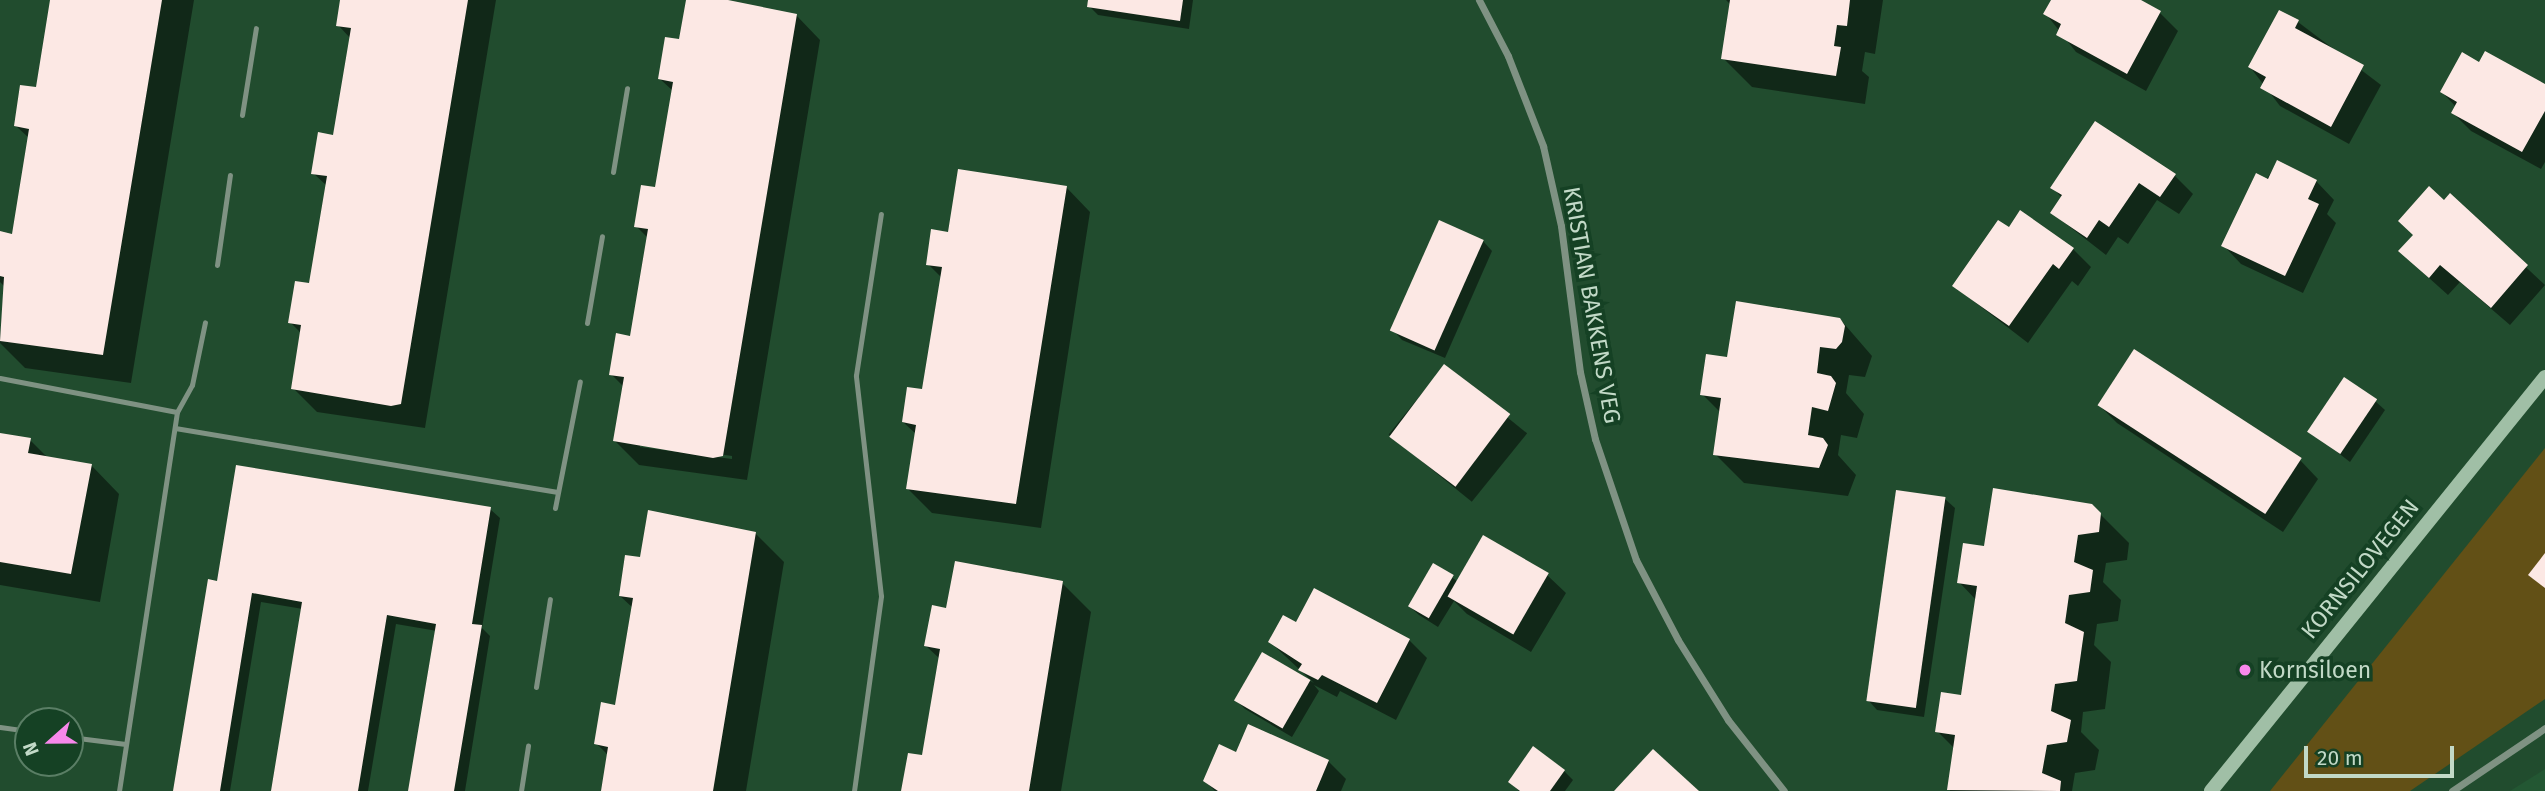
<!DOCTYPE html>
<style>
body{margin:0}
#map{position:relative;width:2545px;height:791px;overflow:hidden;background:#214c2e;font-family:"Fira Sans",sans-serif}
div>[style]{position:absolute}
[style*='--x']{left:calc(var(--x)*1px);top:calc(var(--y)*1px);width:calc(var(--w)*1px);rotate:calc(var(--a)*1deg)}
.built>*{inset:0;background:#235733}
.green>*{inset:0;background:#625016}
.shadow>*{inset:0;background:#0007;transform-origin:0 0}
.building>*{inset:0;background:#fce8e4;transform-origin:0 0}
.service>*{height:5px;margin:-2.5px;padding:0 2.5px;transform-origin:2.5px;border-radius:2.5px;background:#7f9283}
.minor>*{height:7px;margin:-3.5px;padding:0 3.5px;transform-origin:3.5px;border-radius:3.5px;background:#7f9283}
.secondary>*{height:14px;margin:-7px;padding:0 7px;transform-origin:7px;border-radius:7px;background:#a0bfa6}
.dots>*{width:19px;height:19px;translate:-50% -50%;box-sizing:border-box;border:4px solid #154124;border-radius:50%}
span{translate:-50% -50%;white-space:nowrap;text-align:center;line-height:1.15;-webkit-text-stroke:7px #154124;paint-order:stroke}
.street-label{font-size:23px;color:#c2d9c7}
.poi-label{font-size:23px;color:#c2d9c7}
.left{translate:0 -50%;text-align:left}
.north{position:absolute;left:14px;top:707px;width:70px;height:70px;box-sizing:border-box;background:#154124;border:2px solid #5a7e65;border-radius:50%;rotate:249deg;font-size:19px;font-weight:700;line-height:28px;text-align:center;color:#c2d9c7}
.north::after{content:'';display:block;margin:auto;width:24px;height:32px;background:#f788eb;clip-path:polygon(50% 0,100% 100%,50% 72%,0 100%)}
.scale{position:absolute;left:2304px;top:746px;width:150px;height:32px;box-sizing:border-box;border:4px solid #c2d9c7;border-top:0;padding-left:9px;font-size:21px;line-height:24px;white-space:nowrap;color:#c2d9c7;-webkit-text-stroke:5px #154124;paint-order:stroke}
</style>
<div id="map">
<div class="built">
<div style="clip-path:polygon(2545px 769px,2545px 791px,2510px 791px)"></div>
</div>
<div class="green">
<div style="clip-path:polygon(2545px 448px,2545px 699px,2410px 791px,2270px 791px)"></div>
</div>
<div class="shadow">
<div style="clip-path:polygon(52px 0,194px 0,131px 383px,25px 368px,0 343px,4px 286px,0 282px,0 233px,14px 236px,30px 139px,16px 126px,37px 89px)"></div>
<div style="clip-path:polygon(342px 0,496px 0,425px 428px,317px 412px,293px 388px,302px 334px,290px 322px,310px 285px,327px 186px,313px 173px,335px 137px,351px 39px,338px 25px)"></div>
<div style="clip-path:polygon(evenodd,687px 0,714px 0,796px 15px,820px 40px,747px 480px,639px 465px,615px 441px,624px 387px,611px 374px,632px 338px,648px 238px,636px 226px,656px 189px,673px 91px,660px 79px,680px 42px,687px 0,640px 443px,732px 456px,732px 459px,640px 447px,640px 443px)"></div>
<div style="clip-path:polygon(1089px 0,1193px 0,1189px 29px,1098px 15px,1089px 6px)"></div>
<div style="clip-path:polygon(1726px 0,1883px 0,1875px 54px,1865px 52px,1862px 71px,1869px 77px,1865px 104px,1752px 87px,1723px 58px,1731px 5px)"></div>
<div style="clip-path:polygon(2054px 0,2137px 0,2160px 13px,2178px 31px,2146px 91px,2076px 52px,2046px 14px)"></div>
<div style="clip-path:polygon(2298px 22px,2381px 85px,2349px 144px,2280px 106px,2250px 67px)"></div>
<div style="clip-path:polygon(2480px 65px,2545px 86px,2545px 162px,2541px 169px,2471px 131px,2453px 113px,2456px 107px,2442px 92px)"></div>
<div style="clip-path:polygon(2278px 162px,2316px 181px,2334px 200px,2327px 214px,2336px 223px,2303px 293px,2241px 264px,2223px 245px)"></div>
<div style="clip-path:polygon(2175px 176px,2193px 194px,2179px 214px,2157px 200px,2128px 244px,2118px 237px,2106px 255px,2052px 213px,2062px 198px,2053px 188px)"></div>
<div style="clip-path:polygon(1066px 187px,1090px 212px,1041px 528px,932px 513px,908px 489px,916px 434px,903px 422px,924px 391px,942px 278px,928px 264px,950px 234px)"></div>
<div style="clip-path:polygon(2450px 196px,2545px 285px,2510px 325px,2460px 282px,2448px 295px,2419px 269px)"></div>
<div style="clip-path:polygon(2009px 229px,2073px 249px,2091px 267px,2078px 286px,2072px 281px,2028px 343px,1954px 286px)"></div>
<div style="clip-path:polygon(1483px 241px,1492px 251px,1445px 358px,1402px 340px,1393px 330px)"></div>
<div style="clip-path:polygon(1840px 319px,1872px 356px,1865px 377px,1849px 375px,1846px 393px,1864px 414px,1857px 438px,1841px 435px,1838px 455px,1856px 475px,1848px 496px,1744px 483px,1715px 454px,1721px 413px,1702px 394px,1729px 358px)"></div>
<div style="left:1444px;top:366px;width:107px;height:88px;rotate:39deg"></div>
<div style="clip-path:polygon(2375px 401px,2385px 410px,2350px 462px,2310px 431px)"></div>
<div style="clip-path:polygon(2099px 405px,2300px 460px,2318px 479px,2283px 532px,2117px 423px)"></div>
<div style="clip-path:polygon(0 435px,30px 440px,49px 459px,91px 465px,119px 494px,100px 602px,0 585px)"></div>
<div style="clip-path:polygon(1945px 499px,1955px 508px,1924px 717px,1877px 710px,1868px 700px)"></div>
<div style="clip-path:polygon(490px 509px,500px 518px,482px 628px,490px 636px,465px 791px,410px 791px,437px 631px,396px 624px,368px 791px,273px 791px,303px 609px,261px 602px,230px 791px,175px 791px,219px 583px)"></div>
<div style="clip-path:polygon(2100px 514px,2129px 543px,2127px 560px,2106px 563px,2103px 582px,2121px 600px,2118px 621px,2097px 624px,2094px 645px,2111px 662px,2105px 709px,2083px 712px,2081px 732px,2099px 750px,2095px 770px,2075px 773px,2072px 791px,1950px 791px,1955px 749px,1937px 731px,1962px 696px,1977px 601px,1959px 582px,1985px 548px)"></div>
<div style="clip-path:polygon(755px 533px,784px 562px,746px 791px,603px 791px,609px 756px,596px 743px,617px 707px,633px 608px,620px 596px,642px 559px)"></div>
<div style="clip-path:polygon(1434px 565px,1457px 581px,1547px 575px,1566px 593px,1531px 652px,1467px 614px,1454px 601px,1438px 627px,1419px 615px,1409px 606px)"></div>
<div style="clip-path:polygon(1062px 583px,1091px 612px,1061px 791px,903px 791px,924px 757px,940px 659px,926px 646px,948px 611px)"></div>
<div style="clip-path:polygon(1297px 625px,1409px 640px,1427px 658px,1396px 720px,1340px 691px,1337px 697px,1314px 685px,1319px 691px,1292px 737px,1245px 709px,1236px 700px,1263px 654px,1314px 683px,1270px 642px)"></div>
<div style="clip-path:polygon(1237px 754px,1328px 761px,1346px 779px,1341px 791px,1215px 791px,1205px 781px)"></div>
<div style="clip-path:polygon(1564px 771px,1573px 780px,1565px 791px,1519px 791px,1510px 782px)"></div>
</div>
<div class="building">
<div style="clip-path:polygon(50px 0,162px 0,103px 355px,0 341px,4px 277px,0 276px,0 231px,12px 234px,29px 129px,14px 126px,20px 85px,36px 87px)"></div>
<div style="clip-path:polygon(340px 0,468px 0,401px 404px,391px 406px,291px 389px,301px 325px,288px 323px,295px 281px,309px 283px,327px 176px,311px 174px,318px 132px,333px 135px,351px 28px,336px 26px)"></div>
<div style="clip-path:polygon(686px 0,728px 0,797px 14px,723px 456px,713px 458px,613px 441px,624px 377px,609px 375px,616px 333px,630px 336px,648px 229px,634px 227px,641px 185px,655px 187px,673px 82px,658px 79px,665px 37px,679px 39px)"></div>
<div style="clip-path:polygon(1088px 0,1183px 0,1180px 21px,1087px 7px)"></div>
<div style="clip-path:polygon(1730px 0,1850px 0,1847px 26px,1837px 25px,1834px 46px,1841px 47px,1836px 76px,1721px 59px)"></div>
<div style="clip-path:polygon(2051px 0,2141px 0,2161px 11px,2127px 74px,2056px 35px,2061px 24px,2043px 14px)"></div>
<div style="clip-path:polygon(2279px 10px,2299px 20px,2295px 28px,2364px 65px,2331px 127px,2260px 88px,2266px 77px,2248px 67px)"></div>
<div style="clip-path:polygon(2485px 51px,2545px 84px,2545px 111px,2522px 152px,2451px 113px,2457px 102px,2440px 92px,2462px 52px,2479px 62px)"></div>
<div style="clip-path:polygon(2095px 121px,2176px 174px,2160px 197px,2139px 183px,2109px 227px,2099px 220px,2087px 238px,2050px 213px,2062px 195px,2050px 188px)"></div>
<div style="clip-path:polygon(2277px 160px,2317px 180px,2308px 199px,2319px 204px,2285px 276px,2221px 246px,2256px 173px,2268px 179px)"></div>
<div style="clip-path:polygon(958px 169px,1067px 186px,1016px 504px,906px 489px,916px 425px,902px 422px,907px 387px,922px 389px,942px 267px,926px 265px,931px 229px,948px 232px)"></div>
<div style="clip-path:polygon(2429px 186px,2444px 200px,2450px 193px,2528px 265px,2491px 308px,2440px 265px,2429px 278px,2398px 251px,2413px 235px,2398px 221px)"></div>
<div style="clip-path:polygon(2020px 210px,2074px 248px,2059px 269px,2053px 264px,2009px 326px,1952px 286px,1998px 220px,2009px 227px)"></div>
<div style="left:1439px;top:220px;width:49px;height:121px;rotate:24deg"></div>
<div style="clip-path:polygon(1736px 301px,1840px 318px,1845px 326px,1842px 342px,1836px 349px,1820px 347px,1817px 373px,1831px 376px,1836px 383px,1828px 411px,1812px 407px,1808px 435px,1823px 438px,1828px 445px,1819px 468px,1713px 455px,1721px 398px,1700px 395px,1706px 354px,1727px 357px)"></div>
<div style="left:2134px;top:349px;width:200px;height:67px;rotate:33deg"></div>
<div style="left:1444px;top:364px;width:83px;height:91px;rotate:37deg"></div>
<div style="left:2344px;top:377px;width:40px;height:66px;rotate:34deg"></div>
<div style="clip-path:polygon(0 433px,31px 438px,28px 453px,92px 464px,71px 574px,0 562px)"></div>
<div style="clip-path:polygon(236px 465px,491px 507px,472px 624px,482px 625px,454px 791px,408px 791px,436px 624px,387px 615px,358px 791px,271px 791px,302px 602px,252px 593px,220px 791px,173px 791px,208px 579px,217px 581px)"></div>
<div style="clip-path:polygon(1993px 488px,2092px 504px,2101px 513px,2099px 532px,2078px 535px,2074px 562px,2093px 570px,2090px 592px,2069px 595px,2065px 623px,2084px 632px,2077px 681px,2055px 684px,2051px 711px,2071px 720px,2067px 742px,2047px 745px,2042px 773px,2061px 781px,2060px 791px,1947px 790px,1955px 735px,1935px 732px,1941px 692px,1961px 695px,1977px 586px,1957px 583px,1963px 543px,1984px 546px)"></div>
<div style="left:1896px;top:490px;width:50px;height:213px;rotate:8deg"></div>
<div style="clip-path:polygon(648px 510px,756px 532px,713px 791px,601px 791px,608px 747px,594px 744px,601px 702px,615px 705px,633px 598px,619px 596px,625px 555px,640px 557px)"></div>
<div style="left:1483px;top:535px;width:76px;height:71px;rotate:30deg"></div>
<div style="clip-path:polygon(2545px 553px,2545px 588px,2528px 575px)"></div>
<div style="clip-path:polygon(955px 561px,1063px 581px,1029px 791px,901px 791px,908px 753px,922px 755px,940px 649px,924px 646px,932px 605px,946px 608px)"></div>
<div style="left:1433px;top:563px;width:24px;height:50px;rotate:30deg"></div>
<div style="clip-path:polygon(1314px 588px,1410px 639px,1377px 703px,1322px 675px,1318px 680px,1298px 670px,1302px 664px,1268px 642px,1283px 615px,1296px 622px)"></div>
<div style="left:1262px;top:652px;width:56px;height:56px;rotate:30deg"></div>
<div style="clip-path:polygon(1248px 724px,1329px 760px,1316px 791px,1218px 791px,1203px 781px,1219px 744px,1236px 752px)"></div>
<div style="clip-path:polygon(1533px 746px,1565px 770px,1550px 791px,1520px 791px,1508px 782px)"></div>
<div style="clip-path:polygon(1653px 749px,1699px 791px,1614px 791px)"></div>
</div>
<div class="service">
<div style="--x:242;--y:115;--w:88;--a:-80.9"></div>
<div style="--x:613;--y:172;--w:85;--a:-80.5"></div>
<div style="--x:217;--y:265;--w:91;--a:-81.8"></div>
<div style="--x:587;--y:323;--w:88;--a:-80.2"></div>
<div style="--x:0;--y:378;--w:180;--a:10.9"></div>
<div style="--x:175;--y:428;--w:388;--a:9.5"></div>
<div style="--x:555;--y:508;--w:129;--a:-78.9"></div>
<div style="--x:536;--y:687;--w:89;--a:-81"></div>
<div style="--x:0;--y:727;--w:28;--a:8"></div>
<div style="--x:70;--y:737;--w:56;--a:7.1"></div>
<div style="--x:119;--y:791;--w:383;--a:-81.3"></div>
<div style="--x:177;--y:412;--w:31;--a:-61"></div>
<div style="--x:192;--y:385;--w:64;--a:-78.3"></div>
<div style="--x:521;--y:791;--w:46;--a:-81.2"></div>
<div style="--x:854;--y:791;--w:197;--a:-82.1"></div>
<div style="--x:881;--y:596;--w:222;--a:-96.5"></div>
<div style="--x:856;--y:375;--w:163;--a:-81.2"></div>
</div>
<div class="minor">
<div style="--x:1479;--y:0;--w:63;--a:62.6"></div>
<div style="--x:1508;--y:56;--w:97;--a:68.7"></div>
<div style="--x:1543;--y:146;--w:82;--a:77.3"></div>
<div style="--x:1561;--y:226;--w:147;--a:82.6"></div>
<div style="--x:1580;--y:372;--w:69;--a:77.4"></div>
<div style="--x:1595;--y:439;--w:128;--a:71.3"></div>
<div style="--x:1636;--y:560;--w:90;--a:62.3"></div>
<div style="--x:1678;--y:640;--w:94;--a:58"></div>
<div style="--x:1728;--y:720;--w:90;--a:51.7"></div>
<div style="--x:2452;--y:791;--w:112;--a:-34.1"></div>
</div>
<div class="secondary">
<div style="--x:2211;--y:791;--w:532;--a:-51.1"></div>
</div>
<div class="dots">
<div style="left:2245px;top:670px;background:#f788eb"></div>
</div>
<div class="street-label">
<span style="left:1592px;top:305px;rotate:80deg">KRISTIAN BAKKENS VEG</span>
<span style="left:2360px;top:569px;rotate:-51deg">KORNSILOVEGEN</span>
</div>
<div class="poi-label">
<span class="left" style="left:2259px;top:670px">Kornsiloen</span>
</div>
<div class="north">N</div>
<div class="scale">20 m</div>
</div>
